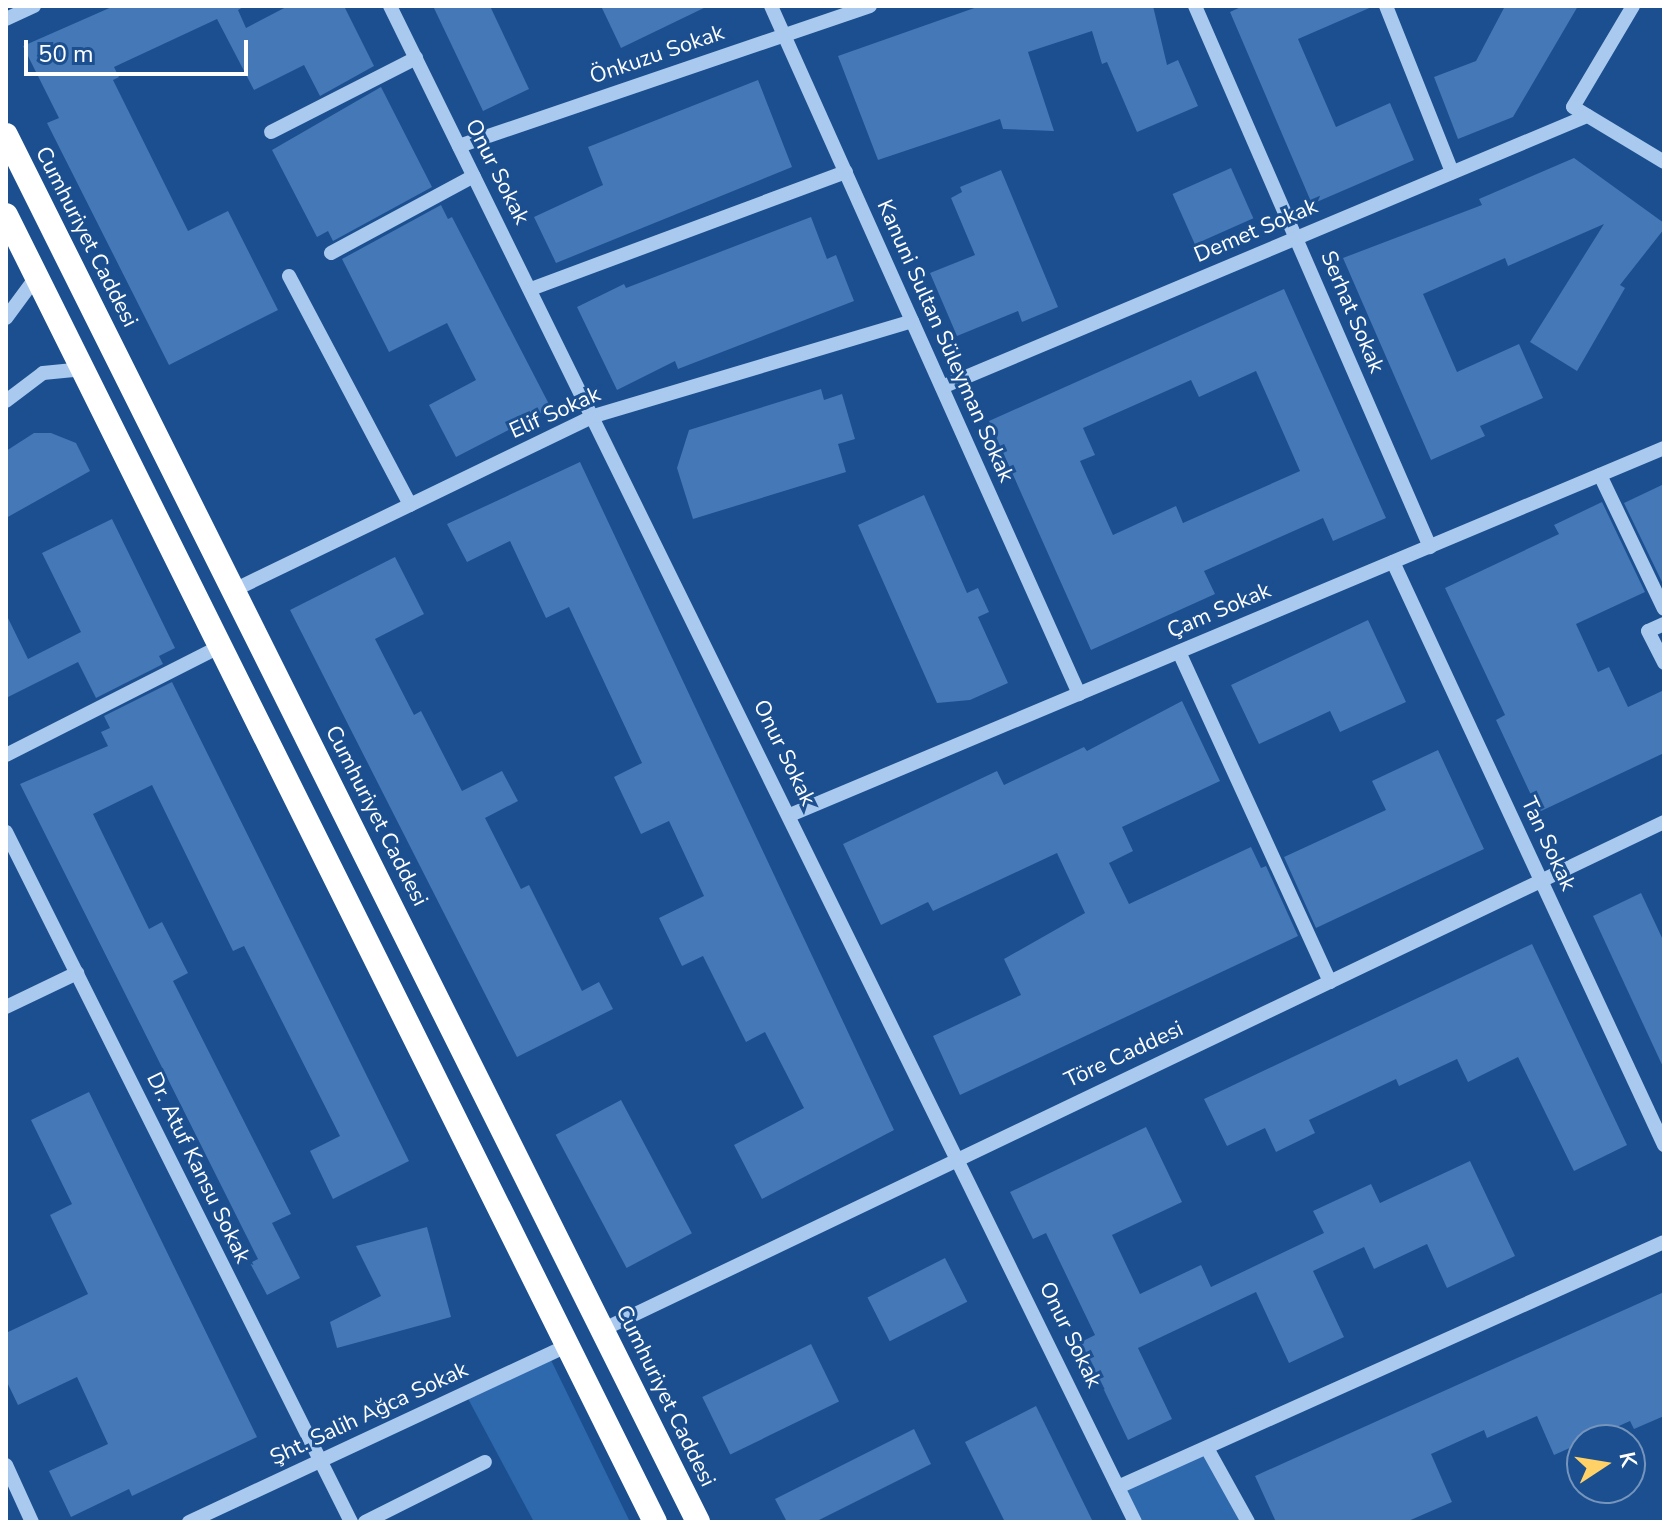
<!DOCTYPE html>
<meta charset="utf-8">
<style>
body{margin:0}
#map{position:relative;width:1670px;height:1528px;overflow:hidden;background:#1b4f8f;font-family:"Nunito Sans",sans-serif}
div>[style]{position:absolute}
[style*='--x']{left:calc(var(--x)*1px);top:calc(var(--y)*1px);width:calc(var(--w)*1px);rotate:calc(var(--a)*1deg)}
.green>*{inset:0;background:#2e69ad}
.building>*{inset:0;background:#4478b7;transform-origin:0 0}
.minor>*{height:14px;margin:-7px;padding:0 7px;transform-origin:7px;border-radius:7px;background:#a9c9ee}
.highway>*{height:24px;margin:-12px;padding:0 12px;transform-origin:12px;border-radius:12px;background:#fff}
span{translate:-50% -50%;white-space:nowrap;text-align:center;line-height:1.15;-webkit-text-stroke:6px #1b4f8f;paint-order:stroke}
.street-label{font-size:22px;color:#fff}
.frame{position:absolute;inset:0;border:8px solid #fff;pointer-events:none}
.north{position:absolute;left:1566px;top:1424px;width:80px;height:80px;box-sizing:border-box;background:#1b4f8f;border:2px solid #7695bc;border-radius:50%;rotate:78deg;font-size:22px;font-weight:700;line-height:32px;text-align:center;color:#fff}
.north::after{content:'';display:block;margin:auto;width:28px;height:36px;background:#ffd166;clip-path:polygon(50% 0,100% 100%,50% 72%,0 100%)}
.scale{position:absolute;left:24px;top:40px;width:224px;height:36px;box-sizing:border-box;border:4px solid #fff;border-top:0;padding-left:10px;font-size:24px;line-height:28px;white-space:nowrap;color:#fff;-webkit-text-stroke:6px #1b4f8f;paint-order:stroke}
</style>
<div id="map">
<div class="green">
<div style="clip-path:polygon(548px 1354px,630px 1522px,534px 1522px,465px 1393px)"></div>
<div style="clip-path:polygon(1208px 1450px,1248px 1522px,1135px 1522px,1118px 1487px)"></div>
</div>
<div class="building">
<div style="clip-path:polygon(114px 6px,245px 6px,238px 10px,246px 28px,288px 6px,344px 6px,374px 66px,320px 96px,304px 65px,254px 90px,217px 19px,114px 67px,119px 77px,113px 80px,188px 231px,228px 211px,278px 310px,169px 365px,47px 123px,59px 118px,23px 46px)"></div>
<div style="clip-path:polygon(433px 6px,490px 6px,529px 89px,483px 111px)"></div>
<div style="clip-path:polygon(601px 6px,708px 6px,621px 48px)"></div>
<div style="clip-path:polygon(980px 6px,1153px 6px,1167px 65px,1178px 60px,1198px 106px,1137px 132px,1107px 62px,1102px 64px,1092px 31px,1028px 52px,1054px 131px,1003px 129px,1000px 119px,878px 160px,838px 56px)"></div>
<div style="clip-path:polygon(1243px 6px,1374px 6px,1298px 39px,1336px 127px,1390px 103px,1414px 160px,1312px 204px,1230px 12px)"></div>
<div style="clip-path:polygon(1505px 6px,1578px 6px,1513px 117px,1458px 139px,1434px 77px,1476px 61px)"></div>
<div style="clip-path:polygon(758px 80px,792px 167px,556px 263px,534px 217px,603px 185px,588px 147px)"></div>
<div style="clip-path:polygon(381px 87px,432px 187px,333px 241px,328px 231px,317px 237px,272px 150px)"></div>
<div style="clip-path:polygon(1574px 158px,1664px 223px,1664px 229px,1620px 285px,1625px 288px,1577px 371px,1530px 342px,1604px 224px,1508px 266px,1505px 258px,1423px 294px,1457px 372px,1519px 344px,1543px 398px,1480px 426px,1485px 436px,1431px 460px,1343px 258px,1482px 205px,1479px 199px)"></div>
<div style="left:1231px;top:168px;width:55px;height:64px;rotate:66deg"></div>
<div style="clip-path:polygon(1001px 170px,1058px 307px,1022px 322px,1018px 311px,957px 336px,930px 273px,975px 255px,951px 198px,962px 192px,960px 187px)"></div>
<div style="clip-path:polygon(441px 205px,448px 219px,452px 217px,551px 408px,456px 457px,429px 405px,476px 380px,447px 323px,389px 352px,342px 259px)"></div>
<div style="clip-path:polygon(811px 217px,827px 259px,836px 255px,854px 301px,678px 369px,675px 361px,617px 390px,577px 307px,624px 284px,626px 288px)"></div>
<div style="clip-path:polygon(evenodd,1284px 289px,1386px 518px,1333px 541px,1323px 518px,1204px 571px,1215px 594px,1091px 650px,989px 421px,1284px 289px,1256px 371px,1300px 471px,1183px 523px,1176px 506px,1113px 535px,1080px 461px,1095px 455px,1083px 428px,1191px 380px,1199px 397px,1256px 371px)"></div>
<div style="clip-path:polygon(821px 389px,824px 400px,842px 394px,855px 439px,838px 444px,846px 472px,693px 519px,677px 468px,689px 430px)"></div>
<div style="clip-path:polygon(34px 433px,51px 433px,76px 443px,90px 471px,6px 518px,6px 451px)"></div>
<div style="clip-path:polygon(580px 462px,894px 1130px,762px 1199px,734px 1145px,804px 1108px,765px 1032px,746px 1042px,703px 956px,682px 966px,659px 918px,704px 896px,669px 821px,641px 834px,614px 777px,642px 763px,569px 607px,546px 618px,510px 541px,467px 562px,447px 524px)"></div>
<div style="clip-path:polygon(1664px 484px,1664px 583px,1663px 584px,1624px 503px)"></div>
<div style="clip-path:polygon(924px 495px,967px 593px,978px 588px,989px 612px,978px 617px,1008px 683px,970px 700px,937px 703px,858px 525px)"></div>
<div style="clip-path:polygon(1602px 502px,1645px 592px,1576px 624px,1598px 672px,1609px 667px,1628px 707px,1664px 690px,1664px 753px,1539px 812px,1496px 720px,1505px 715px,1445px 588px,1559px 534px,1554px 525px)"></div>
<div style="clip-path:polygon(112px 519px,175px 648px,159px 656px,163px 664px,96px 698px,78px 662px,6px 698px,6px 614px,28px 659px,81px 632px,42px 553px)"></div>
<div style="clip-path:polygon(395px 557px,424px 614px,375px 639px,414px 715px,421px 711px,462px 791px,502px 771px,518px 801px,485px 818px,521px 889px,529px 885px,582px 991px,599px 982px,613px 1009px,517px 1057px,290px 610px)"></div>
<div style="clip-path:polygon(1368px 620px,1406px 702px,1340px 732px,1330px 711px,1259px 744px,1231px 685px)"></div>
<div style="clip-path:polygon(172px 682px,409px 1161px,333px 1199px,310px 1151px,340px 1136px,244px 946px,233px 951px,152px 785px,93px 814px,149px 929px,162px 922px,188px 973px,173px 981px,291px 1214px,272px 1223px,300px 1278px,267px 1295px,250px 1263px,258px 1259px,20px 784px,108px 746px,101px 732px,110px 728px,104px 716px)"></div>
<div style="clip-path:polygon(1182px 701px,1220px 781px,1122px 827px,1133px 851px,1109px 863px,1129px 904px,1251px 847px,1261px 868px,1266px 866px,1298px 936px,960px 1095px,933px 1036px,1021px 995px,1004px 959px,1085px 913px,1057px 853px,933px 911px,928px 902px,881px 925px,843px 844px,997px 771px,1004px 785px,1084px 747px,1087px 751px)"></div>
<div style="clip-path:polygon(1438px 750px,1484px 849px,1316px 928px,1284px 857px,1386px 810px,1372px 781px)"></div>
<div style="clip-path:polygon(1641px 893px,1664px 942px,1664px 1069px,1593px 916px)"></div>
<div style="clip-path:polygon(1532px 944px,1627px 1145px,1574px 1171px,1518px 1057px,1468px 1082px,1457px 1059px,1399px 1086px,1396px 1079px,1309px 1120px,1315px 1133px,1276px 1152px,1265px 1128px,1227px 1146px,1204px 1099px)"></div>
<div style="clip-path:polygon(89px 1092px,257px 1437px,132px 1496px,129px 1489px,71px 1517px,49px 1471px,108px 1444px,77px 1377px,18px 1405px,6px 1380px,6px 1333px,88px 1294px,50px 1215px,72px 1204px,31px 1120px)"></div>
<div style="left:621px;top:1100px;width:151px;height:74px;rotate:62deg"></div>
<div style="clip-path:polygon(1146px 1127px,1182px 1202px,1112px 1235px,1140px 1294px,1201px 1265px,1211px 1287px,1324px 1233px,1313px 1211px,1371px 1184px,1380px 1203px,1470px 1161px,1515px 1256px,1447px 1288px,1427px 1244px,1374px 1269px,1364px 1247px,1313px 1271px,1344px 1337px,1289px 1363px,1256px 1292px,1138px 1348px,1172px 1419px,1128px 1440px,1081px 1342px,1095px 1335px,1046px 1233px,1033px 1239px,1010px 1192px)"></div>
<div style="clip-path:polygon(427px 1227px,451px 1317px,337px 1348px,330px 1322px,381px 1296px,356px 1246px)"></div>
<div style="left:945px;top:1258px;width:49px;height:87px;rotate:63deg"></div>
<div style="clip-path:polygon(1664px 1292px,1664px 1416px,1634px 1429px,1630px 1421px,1554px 1455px,1537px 1416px,1487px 1438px,1484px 1430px,1431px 1454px,1452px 1502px,1406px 1522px,1276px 1522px,1255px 1476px)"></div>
<div style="left:811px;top:1344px;width:64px;height:121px;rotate:64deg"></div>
<div style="clip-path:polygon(1036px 1406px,1093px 1522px,1005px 1522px,965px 1442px)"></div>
<div style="clip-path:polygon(914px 1429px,931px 1464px,815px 1522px,787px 1522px,775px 1499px)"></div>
</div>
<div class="minor">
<div style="--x:390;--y:6;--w:1689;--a:63.83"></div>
<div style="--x:771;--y:6;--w:754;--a:65.88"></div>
<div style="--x:1195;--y:6;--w:590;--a:66.52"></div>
<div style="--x:1386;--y:6;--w:179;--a:68.3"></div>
<div style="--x:1633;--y:6;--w:117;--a:120.7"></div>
<div style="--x:1573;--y:107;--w:106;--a:31.1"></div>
<div style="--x:6;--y:19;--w:31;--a:-25"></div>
<div style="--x:271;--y:132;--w:163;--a:-27"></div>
<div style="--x:459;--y:146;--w:434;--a:-18.8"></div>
<div style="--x:331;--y:253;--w:162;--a:-28.3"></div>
<div style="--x:289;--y:276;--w:259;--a:62.1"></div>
<div style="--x:531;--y:289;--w:336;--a:-20.4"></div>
<div style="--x:6;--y:318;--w:52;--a:-53.6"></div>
<div style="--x:942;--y:387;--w:700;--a:-22.79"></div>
<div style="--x:6;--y:401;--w:46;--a:-37.1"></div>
<div style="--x:43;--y:373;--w:41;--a:-5.6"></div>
<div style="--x:1600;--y:475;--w:148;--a:64.5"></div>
<div style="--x:1393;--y:562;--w:643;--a:65.07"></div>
<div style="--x:234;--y:590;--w:400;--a:-25.8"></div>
<div style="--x:594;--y:416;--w:332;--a:-16.6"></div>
<div style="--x:1664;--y:624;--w:17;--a:156"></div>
<div style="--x:1648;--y:631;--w:36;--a:63"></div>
<div style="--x:1179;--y:652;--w:363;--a:65.4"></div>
<div style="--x:6;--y:755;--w:241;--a:-26.9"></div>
<div style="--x:790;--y:815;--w:948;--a:-22.78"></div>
<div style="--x:6;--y:832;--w:771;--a:63.43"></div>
<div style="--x:6;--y:1007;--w:79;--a:-25.6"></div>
<div style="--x:604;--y:1329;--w:1175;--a:-25.56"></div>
<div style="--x:1208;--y:1450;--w:82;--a:60.9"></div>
<div style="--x:6;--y:1465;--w:63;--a:65.5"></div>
<div style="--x:1118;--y:1487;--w:598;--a:-24.17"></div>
<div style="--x:189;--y:1522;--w:418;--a:-25"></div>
<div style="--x:365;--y:1522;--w:134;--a:-26.6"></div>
</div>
<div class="highway">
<div style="--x:6;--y:135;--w:1550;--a:63.48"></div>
<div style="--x:6;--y:215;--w:1459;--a:63.59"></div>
</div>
<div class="street-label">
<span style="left:657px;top:55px;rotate:-19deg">Önkuzu Sokak</span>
<span style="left:497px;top:172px;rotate:63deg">Onur Sokak</span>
<span style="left:1256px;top:231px;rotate:-23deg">Demet Sokak</span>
<span style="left:86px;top:237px;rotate:63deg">Cumhuriyet Caddesi</span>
<span style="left:1352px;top:312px;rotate:67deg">Serhat Sokak</span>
<span style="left:945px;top:341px;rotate:66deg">Kanuni Sultan Süleyman Sokak</span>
<span style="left:555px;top:413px;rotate:-24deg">Elif Sokak</span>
<span style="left:1219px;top:611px;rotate:-23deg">Çam Sokak</span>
<span style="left:784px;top:753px;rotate:64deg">Onur Sokak</span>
<span style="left:376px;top:816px;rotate:63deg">Cumhuriyet Caddesi</span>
<span style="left:1548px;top:844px;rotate:65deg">Tan Sokak</span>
<span style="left:1124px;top:1055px;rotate:-25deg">Töre Caddesi</span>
<span style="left:198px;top:1168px;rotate:64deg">Dr. Atuf Kansu Sokak</span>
<span style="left:1070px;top:1335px;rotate:64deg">Onur Sokak</span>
<span style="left:665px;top:1396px;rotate:64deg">Cumhuriyet Caddesi</span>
<span style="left:369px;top:1414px;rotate:-25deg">Şht. Salih Ağca Sokak</span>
</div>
<div class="frame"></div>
<div class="north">K</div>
<div class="scale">50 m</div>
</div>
